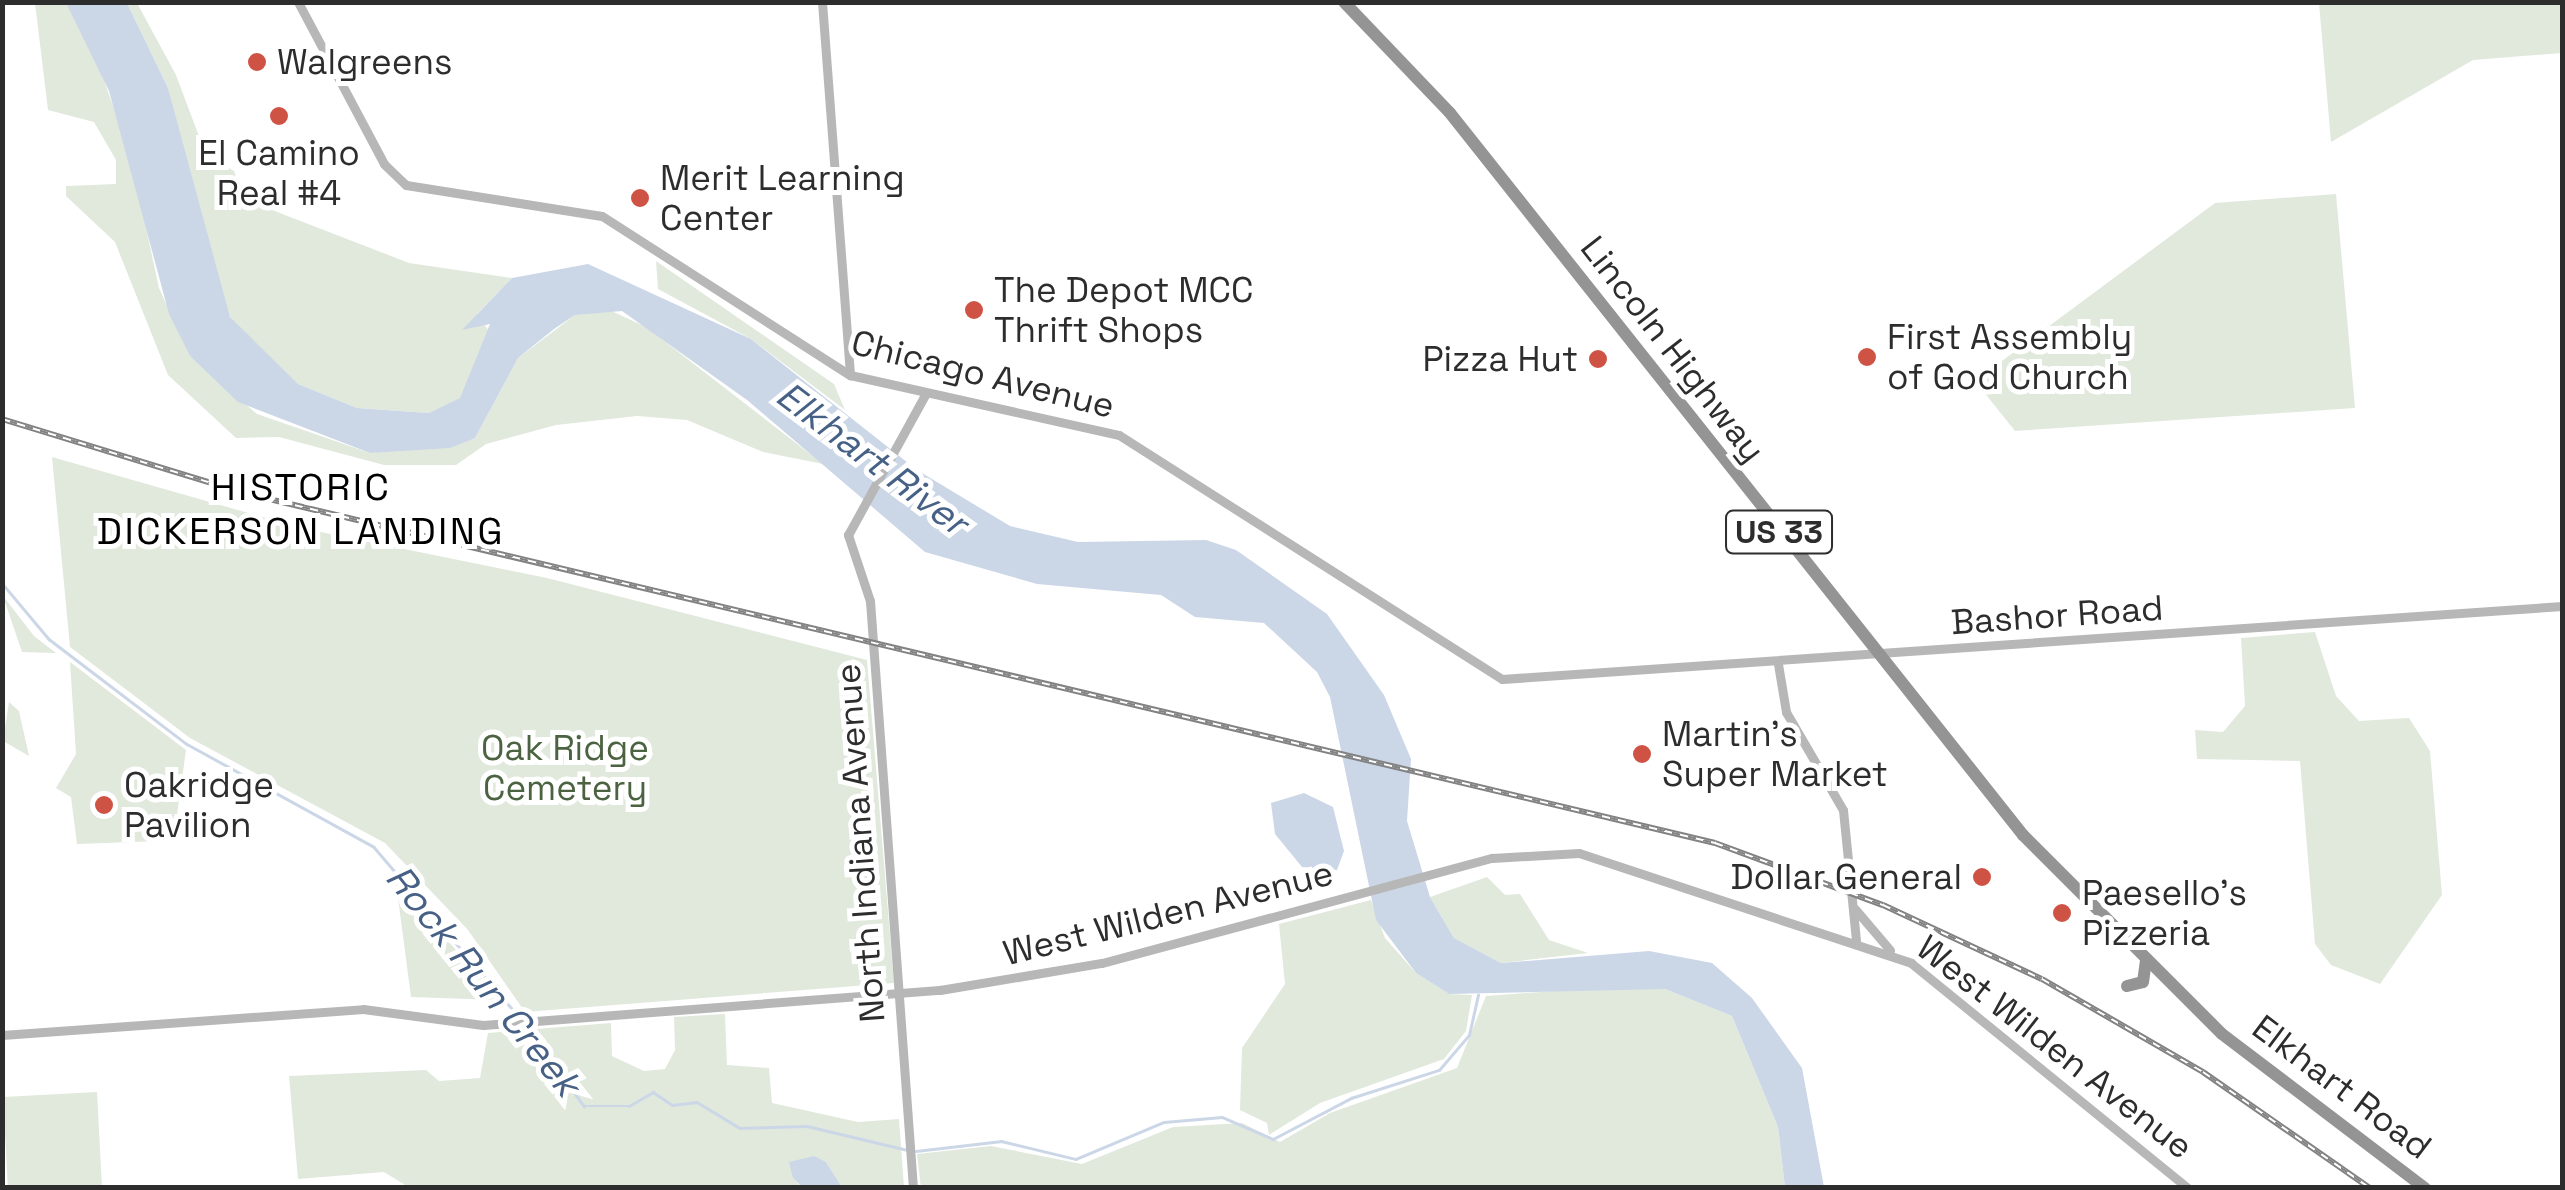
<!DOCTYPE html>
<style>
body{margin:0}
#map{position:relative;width:2565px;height:1190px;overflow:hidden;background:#fff;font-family:"Space Grotesk",sans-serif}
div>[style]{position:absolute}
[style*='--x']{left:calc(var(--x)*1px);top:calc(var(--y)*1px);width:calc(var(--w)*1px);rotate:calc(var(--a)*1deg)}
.green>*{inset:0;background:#e1e9dd;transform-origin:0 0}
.water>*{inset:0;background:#cbd7e7}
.stream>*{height:2.5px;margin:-1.25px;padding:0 1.25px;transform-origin:1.25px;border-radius:1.25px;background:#cbd7e7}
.secondary>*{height:9px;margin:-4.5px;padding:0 4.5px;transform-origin:4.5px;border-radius:4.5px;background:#b7b7b7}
.highway>*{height:12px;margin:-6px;padding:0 6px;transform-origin:6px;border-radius:6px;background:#949494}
.rail>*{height:6px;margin-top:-3px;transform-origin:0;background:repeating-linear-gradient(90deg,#fff 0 8px,#828282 0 16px);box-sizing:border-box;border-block:2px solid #828282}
.dots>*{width:28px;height:28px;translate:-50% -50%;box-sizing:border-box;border:5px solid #fff;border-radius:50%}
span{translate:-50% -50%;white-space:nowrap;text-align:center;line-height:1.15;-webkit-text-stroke:10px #fff;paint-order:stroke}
.shield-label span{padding:2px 8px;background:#fff;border:2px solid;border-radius:8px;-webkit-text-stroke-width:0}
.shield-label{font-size:32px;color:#2d2d2d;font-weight:700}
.poi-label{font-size:35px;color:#2d2d2d}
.left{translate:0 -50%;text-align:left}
.right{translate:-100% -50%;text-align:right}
.street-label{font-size:35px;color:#2d2d2d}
.park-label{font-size:35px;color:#4b6340}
.water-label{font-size:38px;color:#466185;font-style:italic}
.neighbourhood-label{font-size:38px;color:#000;letter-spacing:2.5px}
.frame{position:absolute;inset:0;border:5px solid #2d2d2d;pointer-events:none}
</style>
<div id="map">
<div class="green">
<div style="clip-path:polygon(35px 3px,66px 3px,97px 60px,131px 158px,159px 288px,190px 356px,257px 414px,370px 453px,475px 438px,518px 358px,575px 315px,605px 308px,646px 327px,823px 464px,763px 452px,687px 420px,637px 416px,556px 425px,486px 444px,456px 465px,384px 465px,279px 437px,236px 438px,168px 375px,115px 242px,66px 196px,66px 186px,116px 184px,116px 160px,94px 122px,48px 110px)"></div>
<div style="clip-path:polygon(127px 3px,137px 3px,176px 75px,206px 155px,234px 171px,244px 199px,409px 263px,512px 278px,477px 314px,489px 331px,460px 399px,429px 413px,357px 408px,298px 384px,258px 352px,230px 317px,211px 268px,168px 88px)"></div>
<div style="clip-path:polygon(2319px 3px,2562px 3px,2562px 53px,2473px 60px,2331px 142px)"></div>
<div style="clip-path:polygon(2336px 194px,2355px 408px,2015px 431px,1975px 381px,2215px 203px)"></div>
<div style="clip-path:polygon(656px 261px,834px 384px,845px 410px,751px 339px,658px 289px)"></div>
<div style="clip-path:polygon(52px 457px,301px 528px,547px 578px,867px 660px,894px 983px,525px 1012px,468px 930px,385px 843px,190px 738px,70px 647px)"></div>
<div style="clip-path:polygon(3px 596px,34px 636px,56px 653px,22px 652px)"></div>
<div style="clip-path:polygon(2315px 632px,2336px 696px,2359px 721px,2409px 718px,2430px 751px,2442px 895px,2380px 984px,2331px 965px,2315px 944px,2300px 761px,2197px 759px,2195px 730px,2223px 732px,2245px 706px,2241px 638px)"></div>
<div style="clip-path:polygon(70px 662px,186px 750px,177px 815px,159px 841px,77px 844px,71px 797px,56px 788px,76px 754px)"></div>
<div style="clip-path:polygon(9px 702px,19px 711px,29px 756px,3px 741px)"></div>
<div style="clip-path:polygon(1487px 877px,1505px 895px,1520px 894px,1549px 940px,1588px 953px,1501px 963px,1454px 938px,1430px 897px)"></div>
<div style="clip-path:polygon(396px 883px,491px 989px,497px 1000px,411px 997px)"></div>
<div style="clip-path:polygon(1371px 900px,1385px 938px,1416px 973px,1449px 994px,1472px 995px,1466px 1031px,1444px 1059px,1320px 1103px,1269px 1135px,1267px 1123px,1240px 1110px,1242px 1048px,1285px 984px,1279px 924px)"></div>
<div style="clip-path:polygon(1622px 986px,1665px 989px,1732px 1016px,1778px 1127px,1785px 1187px,921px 1188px,917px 1154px,991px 1146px,1082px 1164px,1173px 1127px,1242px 1123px,1280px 1142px,1330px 1113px,1457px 1068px,1486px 996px)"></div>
<div style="clip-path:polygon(725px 1014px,727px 1065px,769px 1068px,772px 1103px,858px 1122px,899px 1119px,904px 1187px,842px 1187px,826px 1162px,793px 1178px,802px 1188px,410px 1188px,384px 1172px,298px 1179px,289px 1076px,426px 1070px,439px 1081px,480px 1078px,488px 1033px,611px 1023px,612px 1056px,644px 1071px,665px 1069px,675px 1050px,674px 1017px)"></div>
<div style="left:97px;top:1092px;width:95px;height:94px;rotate:87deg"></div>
</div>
<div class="water">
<div style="clip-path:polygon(66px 3px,127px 3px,168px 88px,230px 317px,298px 384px,357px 408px,429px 413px,460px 398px,490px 324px,462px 330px,512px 278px,588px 264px,751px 339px,917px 470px,1010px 526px,1078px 542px,1206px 540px,1236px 550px,1327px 614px,1384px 695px,1411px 759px,1407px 821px,1430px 897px,1454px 938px,1501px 963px,1649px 951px,1712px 963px,1752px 998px,1802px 1068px,1824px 1187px,1785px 1187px,1778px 1127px,1732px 1016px,1665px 989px,1449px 994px,1416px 973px,1376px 920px,1330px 697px,1317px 672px,1264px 623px,1195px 617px,1161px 595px,1037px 584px,925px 552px,747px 400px,622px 311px,575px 315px,554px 329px,518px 358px,475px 438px,450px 448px,370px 453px,238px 402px,190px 356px,169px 314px,109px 91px)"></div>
<div style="clip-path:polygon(1304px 793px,1333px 807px,1344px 851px,1337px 870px,1302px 867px,1275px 834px,1271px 803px)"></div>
<div style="clip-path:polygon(814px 1156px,826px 1162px,842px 1187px,802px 1187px,793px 1178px,789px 1162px)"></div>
</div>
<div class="stream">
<div style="--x:2;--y:583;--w:73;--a:50"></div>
<div style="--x:49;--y:639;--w:173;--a:37.3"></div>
<div style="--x:187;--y:744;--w:213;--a:28.8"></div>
<div style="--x:374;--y:847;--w:226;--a:49.5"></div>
<div style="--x:526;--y:1025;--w:100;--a:54.4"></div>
<div style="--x:584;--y:1106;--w:45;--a:0"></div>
<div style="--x:629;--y:1106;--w:28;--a:-30"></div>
<div style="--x:653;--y:1092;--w:23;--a:34"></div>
<div style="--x:672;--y:1105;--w:25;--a:-7"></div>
<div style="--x:697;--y:1102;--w:50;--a:31.2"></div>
<div style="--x:740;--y:1128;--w:67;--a:-1.7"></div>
<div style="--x:807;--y:1126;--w:104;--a:13.4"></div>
<div style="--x:916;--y:1151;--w:86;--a:-6.7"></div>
<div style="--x:1001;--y:1141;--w:77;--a:13.5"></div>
<div style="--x:1076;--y:1159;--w:95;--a:-22.8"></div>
<div style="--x:1164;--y:1122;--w:58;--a:-4.9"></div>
<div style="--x:1222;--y:1117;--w:56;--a:23.3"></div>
<div style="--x:1273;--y:1139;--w:88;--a:-27.7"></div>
<div style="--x:1351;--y:1098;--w:92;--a:-17.7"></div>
<div style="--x:1439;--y:1070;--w:46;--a:-49.4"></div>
<div style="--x:1469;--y:1035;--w:41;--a:-77.3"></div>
</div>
<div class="secondary">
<div style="--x:298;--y:2;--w:183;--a:62"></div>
<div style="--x:384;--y:164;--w:30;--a:44"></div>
<div style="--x:406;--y:185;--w:198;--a:9"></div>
<div style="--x:602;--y:216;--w:295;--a:32.7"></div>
<div style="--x:850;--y:375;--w:276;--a:12.6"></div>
<div style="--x:1119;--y:435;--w:454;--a:32.5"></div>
<div style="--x:1502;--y:679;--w:1063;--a:-3.94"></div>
<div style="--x:822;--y:2;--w:374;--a:85.7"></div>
<div style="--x:1778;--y:664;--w:49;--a:80.5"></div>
<div style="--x:1786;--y:712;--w:113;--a:59.8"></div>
<div style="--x:1843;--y:810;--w:131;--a:84.3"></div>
<div style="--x:1855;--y:909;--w:54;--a:49.5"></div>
<div style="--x:2;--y:1035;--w:362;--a:-4.1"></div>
<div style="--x:363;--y:1009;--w:121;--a:7.6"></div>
<div style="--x:483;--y:1025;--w:458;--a:-4.4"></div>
<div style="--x:940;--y:990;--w:164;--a:-9.5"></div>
<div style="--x:1102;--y:963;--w:404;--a:-15.1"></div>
<div style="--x:1492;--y:858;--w:87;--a:-3.3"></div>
<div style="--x:1579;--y:853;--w:350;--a:18.3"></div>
<div style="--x:1911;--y:963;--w:357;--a:39.1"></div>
<div style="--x:913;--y:1188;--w:589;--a:-94.19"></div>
<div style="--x:870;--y:601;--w:70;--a:-108.4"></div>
<div style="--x:848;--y:535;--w:162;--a:-61.2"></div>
</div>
<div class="highway">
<div style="--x:1344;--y:2;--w:153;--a:46.3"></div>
<div style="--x:1450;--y:113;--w:922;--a:51.56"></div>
<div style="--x:2023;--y:835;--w:281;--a:45"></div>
<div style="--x:2222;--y:1034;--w:255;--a:37.2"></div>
<div style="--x:2127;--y:986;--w:16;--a:-14"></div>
<div style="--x:2143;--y:982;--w:21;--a:-82"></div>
</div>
<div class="rail">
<div style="--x:2;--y:419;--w:257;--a:17"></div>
<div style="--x:248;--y:494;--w:1508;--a:13.38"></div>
<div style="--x:1715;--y:843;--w:179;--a:20.3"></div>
<div style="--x:1883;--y:905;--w:175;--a:25"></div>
<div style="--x:2042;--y:979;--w:186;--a:30"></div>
<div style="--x:2203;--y:1072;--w:203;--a:34.8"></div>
</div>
<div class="dots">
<div style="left:257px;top:62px;background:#cf5345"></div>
<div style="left:279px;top:116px;background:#cf5345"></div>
<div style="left:640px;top:198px;background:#cf5345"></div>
<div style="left:974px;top:310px;background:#cf5345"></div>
<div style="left:1867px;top:357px;background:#cf5345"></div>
<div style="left:1598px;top:359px;background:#cf5345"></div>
<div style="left:1642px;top:754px;background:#cf5345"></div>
<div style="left:104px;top:805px;background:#cf5345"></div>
<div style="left:1982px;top:877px;background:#cf5345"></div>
<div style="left:2062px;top:913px;background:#cf5345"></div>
</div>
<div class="shield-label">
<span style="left:1779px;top:532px">US 33</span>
</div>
<div class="poi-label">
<span class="left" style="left:277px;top:62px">Walgreens</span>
<span style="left:279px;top:173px">El Camino<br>Real #4</span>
<span class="left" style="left:660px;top:198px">Merit Learning<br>Center</span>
<span class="left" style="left:994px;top:310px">The Depot MCC<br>Thrift Shops</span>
<span class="left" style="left:1887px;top:357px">First Assembly<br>of God Church</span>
<span class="right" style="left:1578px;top:359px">Pizza Hut</span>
<span class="left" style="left:1662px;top:754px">Martin's<br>Super Market</span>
<span class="left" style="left:124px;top:805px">Oakridge<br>Pavilion</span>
<span class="right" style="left:1962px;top:877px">Dollar General</span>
<span class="left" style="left:2082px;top:913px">Paesello's<br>Pizzeria</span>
</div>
<div class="street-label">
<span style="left:1673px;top:349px;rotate:52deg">Lincoln Highway</span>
<span style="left:983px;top:374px;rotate:14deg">Chicago Avenue</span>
<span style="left:2057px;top:615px;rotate:-4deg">Bashor Road</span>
<span style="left:860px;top:843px;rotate:-94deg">North Indiana Avenue</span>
<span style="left:1168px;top:913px;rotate:-14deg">West Wilden Avenue</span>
<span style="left:2055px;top:1047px;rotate:38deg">West Wilden Avenue</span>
<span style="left:2342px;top:1087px;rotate:37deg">Elkhart Road</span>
</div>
<div class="park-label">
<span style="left:565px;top:768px">Oak Ridge<br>Cemetery</span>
</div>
<div class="water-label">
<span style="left:872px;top:459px;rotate:37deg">Elkhart River</span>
<span style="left:483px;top:981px;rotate:51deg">Rock Run Creek</span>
</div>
<div class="neighbourhood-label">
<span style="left:301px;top:510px">HISTORIC<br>DICKERSON LANDING</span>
</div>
<div class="frame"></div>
</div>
